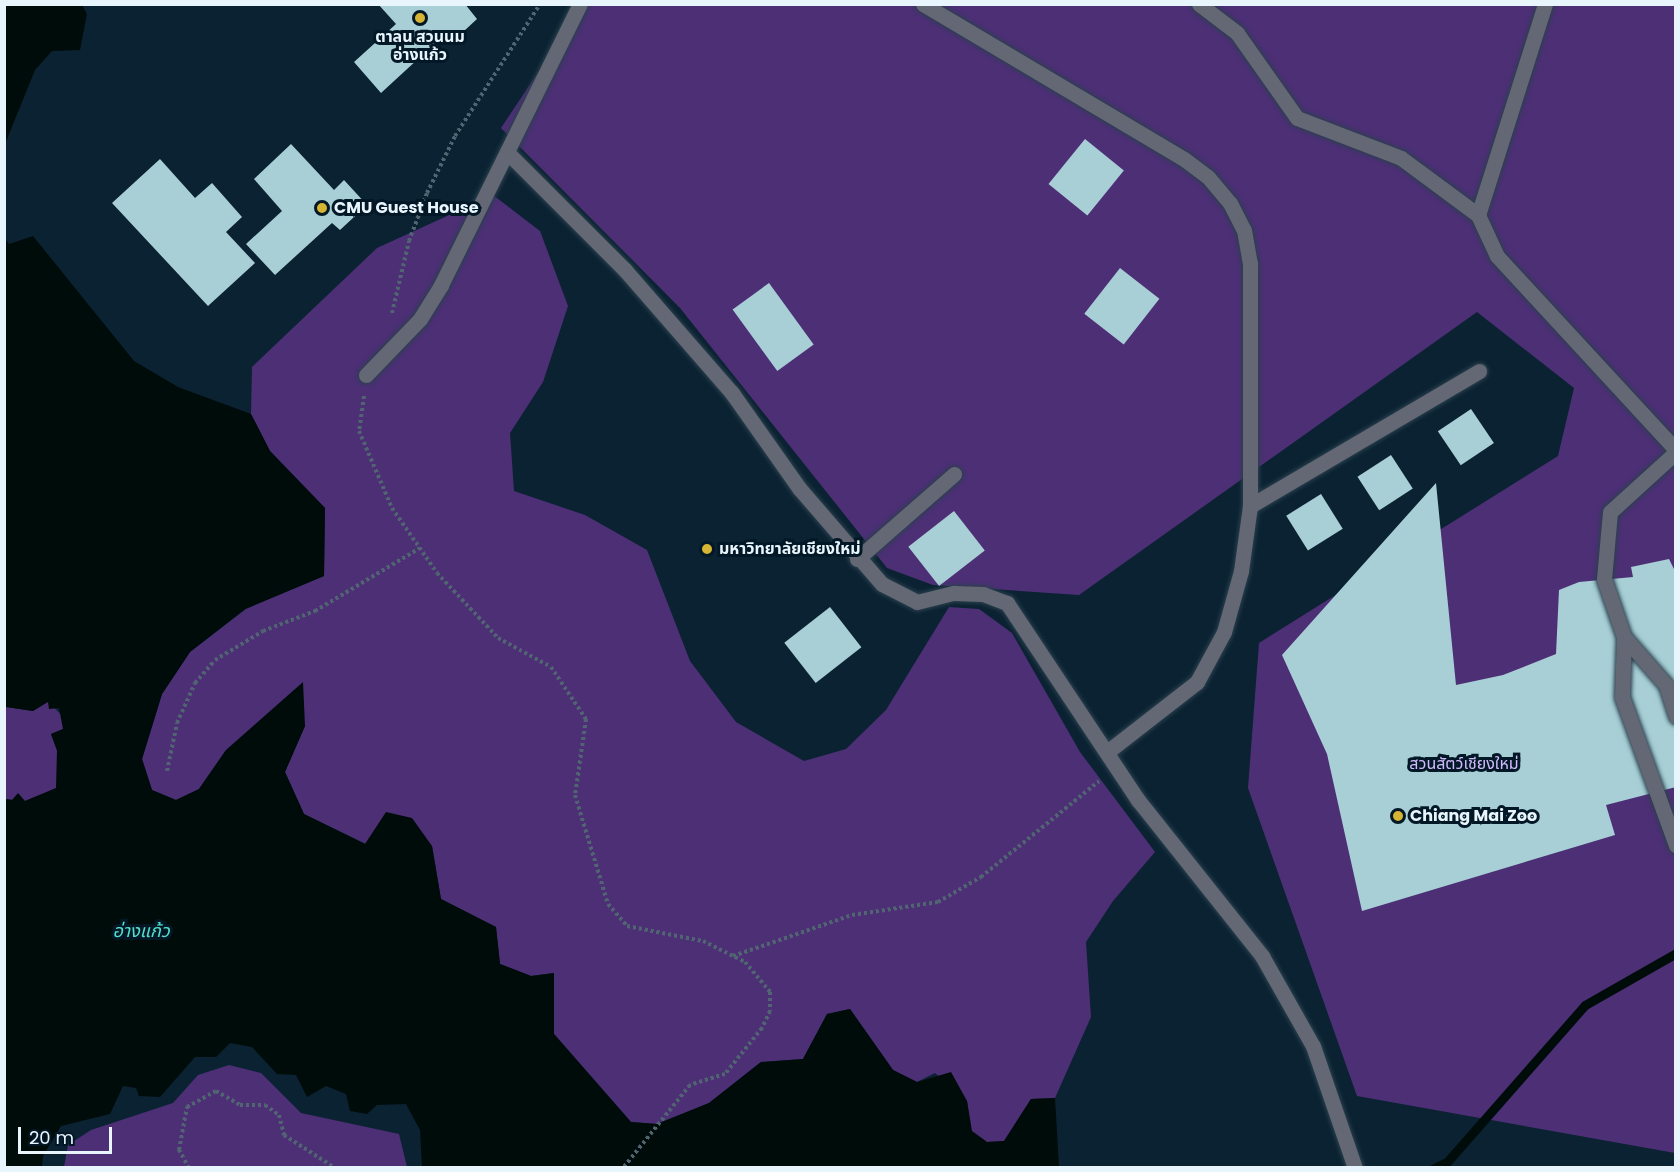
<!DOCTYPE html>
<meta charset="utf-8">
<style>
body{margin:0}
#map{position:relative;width:1680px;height:1172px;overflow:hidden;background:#0b2232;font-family:Poppins,"Noto Sans Thai",sans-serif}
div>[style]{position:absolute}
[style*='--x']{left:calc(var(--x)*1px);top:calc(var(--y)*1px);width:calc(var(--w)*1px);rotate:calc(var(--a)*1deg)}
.green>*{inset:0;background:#4d2f76}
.water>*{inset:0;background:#000c0a}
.stream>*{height:9px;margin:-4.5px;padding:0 4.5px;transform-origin:4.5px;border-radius:4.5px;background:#000c0a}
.building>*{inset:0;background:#a8cfd6;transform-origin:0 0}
.path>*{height:4px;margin-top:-2px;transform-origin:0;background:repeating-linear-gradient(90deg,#506471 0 3px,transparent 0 6px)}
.roads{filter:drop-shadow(0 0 2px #2a404e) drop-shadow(0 0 2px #2a404e)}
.minor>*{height:15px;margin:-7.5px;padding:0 7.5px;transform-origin:7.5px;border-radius:7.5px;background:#646874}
.dots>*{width:16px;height:16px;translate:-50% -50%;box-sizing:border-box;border:3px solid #031827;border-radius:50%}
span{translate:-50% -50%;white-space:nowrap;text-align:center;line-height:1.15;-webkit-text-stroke:6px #031827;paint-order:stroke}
.poi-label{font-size:16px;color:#e9f5fd;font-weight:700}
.left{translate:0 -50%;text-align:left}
.park-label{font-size:16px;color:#d2bbfc}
.water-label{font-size:18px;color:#52e0cc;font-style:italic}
.frame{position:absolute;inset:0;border:6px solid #e9f5fd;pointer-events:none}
.scale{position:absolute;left:18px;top:1127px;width:94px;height:27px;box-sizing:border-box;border:3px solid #e9f5fd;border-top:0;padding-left:8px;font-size:18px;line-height:21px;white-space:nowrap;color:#e9f5fd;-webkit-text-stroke:4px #031827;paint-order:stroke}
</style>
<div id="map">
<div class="green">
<div style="clip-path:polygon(583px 5px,1675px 5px,1675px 1153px,1357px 1096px,1248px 788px,1259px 643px,1558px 456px,1574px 388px,1477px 312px,1079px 595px,933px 585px,887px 568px,680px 308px,501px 128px)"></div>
<div style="clip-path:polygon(493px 195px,540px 231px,568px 306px,543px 382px,510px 433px,514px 491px,585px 515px,647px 550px,690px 661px,736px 722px,804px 761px,846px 749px,886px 710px,949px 607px,979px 609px,1012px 633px,1080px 752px,1155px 852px,1113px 901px,1086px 942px,1091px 1017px,1055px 1098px,1031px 1099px,1004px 1141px,987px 1142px,971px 1131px,967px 1101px,935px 1073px,917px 1082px,893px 1070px,850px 1009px,827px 1014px,803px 1059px,761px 1062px,709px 1103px,657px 1124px,631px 1122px,554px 1034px,554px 973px,531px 976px,500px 964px,496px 927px,441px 899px,432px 846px,366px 844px,304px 814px,285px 772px,305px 726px,226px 750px,199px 789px,176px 800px,152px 790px,142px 759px,162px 694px,190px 652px,246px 609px,324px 576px,325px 508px,270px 451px,251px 414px,252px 367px,377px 248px)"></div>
<div style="clip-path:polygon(48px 701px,63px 717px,63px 729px,51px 734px,57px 751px,57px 788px,25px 801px,5px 799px,4px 702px,6px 707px,33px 711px)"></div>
<div style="clip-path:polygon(229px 1065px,261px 1073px,301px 1113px,399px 1134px,407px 1167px,64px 1167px,68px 1145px,91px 1130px,173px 1103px,198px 1075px)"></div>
</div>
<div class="water">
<div style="clip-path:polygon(5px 4px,82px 5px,87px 14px,80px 50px,52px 51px,35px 70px,5px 144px)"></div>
<div style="clip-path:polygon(33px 236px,134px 361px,178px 387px,251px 414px,270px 451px,325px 508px,324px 576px,245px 609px,190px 652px,162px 694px,142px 759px,152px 790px,176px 800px,199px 789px,226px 750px,303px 682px,305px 726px,285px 772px,304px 814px,365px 844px,386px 812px,412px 818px,432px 846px,441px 899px,496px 927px,500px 964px,531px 976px,554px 973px,554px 1034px,631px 1122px,657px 1124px,709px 1103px,761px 1062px,803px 1059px,827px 1014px,850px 1009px,893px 1070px,917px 1082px,951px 1072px,967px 1101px,972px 1131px,987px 1142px,1004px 1141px,1031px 1099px,1055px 1098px,1059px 1167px,422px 1167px,420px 1130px,406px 1104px,377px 1105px,367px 1114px,350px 1111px,346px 1094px,326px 1086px,307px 1097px,296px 1075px,277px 1074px,252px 1047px,230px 1043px,216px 1057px,195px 1057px,160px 1097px,139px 1096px,136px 1088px,123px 1086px,110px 1114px,61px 1126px,43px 1156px,42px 1167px,5px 1167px,5px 799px,12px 800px,18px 793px,25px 801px,56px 788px,57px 750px,51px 734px,63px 729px,59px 708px,49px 709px,48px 702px,33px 711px,6px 707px,5px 702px,5px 239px,9px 244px)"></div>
</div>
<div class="stream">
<div style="--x:1434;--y:1168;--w:14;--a:-25"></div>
<div style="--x:1447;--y:1162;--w:209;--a:-48.7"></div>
<div style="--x:1585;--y:1005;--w:105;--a:-29.7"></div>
</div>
<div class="building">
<div style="clip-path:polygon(378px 4px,465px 4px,477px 19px,450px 44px,443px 36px,381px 93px,354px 62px,396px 24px)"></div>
<div style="left:1085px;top:139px;width:50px;height:58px;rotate:39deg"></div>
<div style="clip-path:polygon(291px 144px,334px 190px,344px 180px,367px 205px,340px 230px,332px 223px,275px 275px,246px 244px,282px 211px,254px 179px)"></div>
<div style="clip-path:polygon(160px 159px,195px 198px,212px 183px,242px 217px,226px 232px,255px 263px,208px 306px,112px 203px)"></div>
<div style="left:1120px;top:268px;width:50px;height:58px;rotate:38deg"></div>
<div style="left:769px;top:283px;width:76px;height:45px;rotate:54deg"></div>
<div style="left:1471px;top:409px;width:41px;height:40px;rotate:56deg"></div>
<div style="left:1391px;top:455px;width:40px;height:40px;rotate:57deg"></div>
<div style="clip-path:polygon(1436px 483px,1456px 685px,1503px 675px,1556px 654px,1559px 590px,1579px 582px,1633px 577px,1631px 567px,1669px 559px,1676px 573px,1676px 787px,1606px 805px,1615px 835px,1362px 911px,1327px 754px,1282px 655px)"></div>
<div style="left:1321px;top:494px;width:41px;height:41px;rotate:58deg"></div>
<div style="left:954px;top:511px;width:50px;height:58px;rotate:52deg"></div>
<div style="left:830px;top:607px;width:51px;height:58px;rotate:52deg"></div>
</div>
<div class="path">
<div style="--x:392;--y:313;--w:74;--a:-76.7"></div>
<div style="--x:409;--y:241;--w:51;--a:-69.4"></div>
<div style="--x:427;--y:193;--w:64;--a:-63.8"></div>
<div style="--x:455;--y:136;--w:157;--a:-57.2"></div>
<div style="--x:364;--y:396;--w:35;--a:98"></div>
<div style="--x:359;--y:431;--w:84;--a:66.8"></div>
<div style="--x:392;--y:508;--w:79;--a:55.3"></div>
<div style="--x:437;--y:573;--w:89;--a:46.8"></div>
<div style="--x:498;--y:638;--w:60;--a:28.7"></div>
<div style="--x:551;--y:667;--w:63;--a:56.1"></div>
<div style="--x:586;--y:719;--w:77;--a:98.2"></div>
<div style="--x:575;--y:795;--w:114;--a:73.2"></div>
<div style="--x:608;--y:904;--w:29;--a:49"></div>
<div style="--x:627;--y:926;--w:77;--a:11.2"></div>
<div style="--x:703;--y:941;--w:47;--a:26.6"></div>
<div style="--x:745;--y:962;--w:39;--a:50"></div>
<div style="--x:770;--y:992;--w:19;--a:90"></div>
<div style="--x:770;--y:1011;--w:19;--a:115"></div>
<div style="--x:762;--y:1028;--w:59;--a:128.8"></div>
<div style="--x:725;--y:1074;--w:37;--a:163"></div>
<div style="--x:690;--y:1085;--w:107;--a:128.9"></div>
<div style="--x:167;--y:771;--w:49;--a:-78.2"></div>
<div style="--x:177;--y:723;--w:44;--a:-65.8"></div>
<div style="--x:195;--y:683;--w:30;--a:-49"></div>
<div style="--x:215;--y:660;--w:56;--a:-31.1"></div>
<div style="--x:263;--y:631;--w:56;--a:-21"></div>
<div style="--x:315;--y:611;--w:122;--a:-31"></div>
<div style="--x:733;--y:956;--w:126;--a:-19"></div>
<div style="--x:852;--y:915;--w:87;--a:-8.6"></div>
<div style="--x:938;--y:902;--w:50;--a:-30.2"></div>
<div style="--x:981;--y:877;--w:152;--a:-39.1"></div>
<div style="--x:189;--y:1168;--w:21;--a:-119"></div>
<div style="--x:179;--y:1150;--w:44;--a:-79.5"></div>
<div style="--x:187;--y:1107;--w:33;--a:-29"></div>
<div style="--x:216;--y:1091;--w:28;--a:30"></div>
<div style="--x:240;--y:1105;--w:25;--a:0"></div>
<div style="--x:265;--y:1105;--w:17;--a:36"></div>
<div style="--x:279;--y:1115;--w:21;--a:76"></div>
<div style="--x:284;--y:1135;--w:61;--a:32.9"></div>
</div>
<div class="roads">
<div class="minor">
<div style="--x:923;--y:4;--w:304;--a:30.7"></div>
<div style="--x:1184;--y:159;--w:30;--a:37"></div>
<div style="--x:1208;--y:177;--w:34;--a:50"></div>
<div style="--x:1230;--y:203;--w:30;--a:63"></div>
<div style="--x:1244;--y:230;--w:34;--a:80"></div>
<div style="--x:1250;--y:263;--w:243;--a:90"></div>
<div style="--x:1250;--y:506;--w:66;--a:97.9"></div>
<div style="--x:1241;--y:571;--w:63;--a:105.6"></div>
<div style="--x:1224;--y:632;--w:57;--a:118.4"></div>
<div style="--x:1197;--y:682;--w:114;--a:142.1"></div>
<div style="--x:1199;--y:4;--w:48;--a:37.3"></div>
<div style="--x:1237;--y:33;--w:104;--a:54.8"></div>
<div style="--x:1297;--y:118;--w:111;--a:21"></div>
<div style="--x:1401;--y:158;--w:96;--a:36.5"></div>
<div style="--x:1545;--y:4;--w:221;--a:107.6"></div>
<div style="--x:1478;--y:215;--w:45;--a:65.1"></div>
<div style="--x:1497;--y:256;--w:264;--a:47.3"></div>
<div style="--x:507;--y:152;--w:167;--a:45"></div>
<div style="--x:625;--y:270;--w:163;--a:49"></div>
<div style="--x:732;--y:393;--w:116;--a:54.8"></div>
<div style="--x:799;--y:488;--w:127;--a:49.2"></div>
<div style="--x:882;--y:584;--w:39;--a:27"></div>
<div style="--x:917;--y:602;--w:38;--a:-14"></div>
<div style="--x:954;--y:593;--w:29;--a:2"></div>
<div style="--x:983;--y:594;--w:26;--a:21"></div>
<div style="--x:1007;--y:603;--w:237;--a:56.4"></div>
<div style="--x:1138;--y:800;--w:199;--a:51.5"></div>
<div style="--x:1262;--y:956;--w:103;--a:60.5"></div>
<div style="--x:1313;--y:1046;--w:129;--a:71"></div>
<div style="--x:366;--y:375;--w:78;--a:-46"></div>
<div style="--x:420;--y:319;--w:40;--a:-58"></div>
<div style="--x:441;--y:285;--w:313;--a:-63.7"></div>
<div style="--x:1676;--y:452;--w:89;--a:137.7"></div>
<div style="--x:1610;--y:512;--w:67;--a:95.1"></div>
<div style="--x:1604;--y:579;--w:61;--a:71"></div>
<div style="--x:1624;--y:637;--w:60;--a:91.9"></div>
<div style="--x:1622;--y:697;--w:158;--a:70"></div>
<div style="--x:1250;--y:506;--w:266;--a:-30.5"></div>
<div style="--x:857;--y:559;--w:129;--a:-41.2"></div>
<div style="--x:1624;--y:637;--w:64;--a:48.8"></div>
<div style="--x:1666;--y:685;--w:33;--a:72"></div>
</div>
</div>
<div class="dots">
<div style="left:420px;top:18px;background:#d6b534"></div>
<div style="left:322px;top:208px;background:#d6b534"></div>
<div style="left:707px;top:549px;background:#d6b534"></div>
<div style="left:1398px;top:816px;background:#d6b534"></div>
</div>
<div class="poi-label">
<span style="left:420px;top:46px">ตาลน สวนนม<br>อ่างแก้ว</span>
<span class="left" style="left:334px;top:208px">CMU Guest House</span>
<span class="left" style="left:719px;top:549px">มหาวิทยาลัยเชียงใหม่</span>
<span class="left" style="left:1410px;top:816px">Chiang Mai Zoo</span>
</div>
<div class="park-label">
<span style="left:1464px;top:764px">สวนสัตว์เชียงใหม่</span>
</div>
<div class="water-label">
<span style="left:141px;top:931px">อ่างแก้ว</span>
</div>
<div class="frame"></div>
<div class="scale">20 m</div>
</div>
